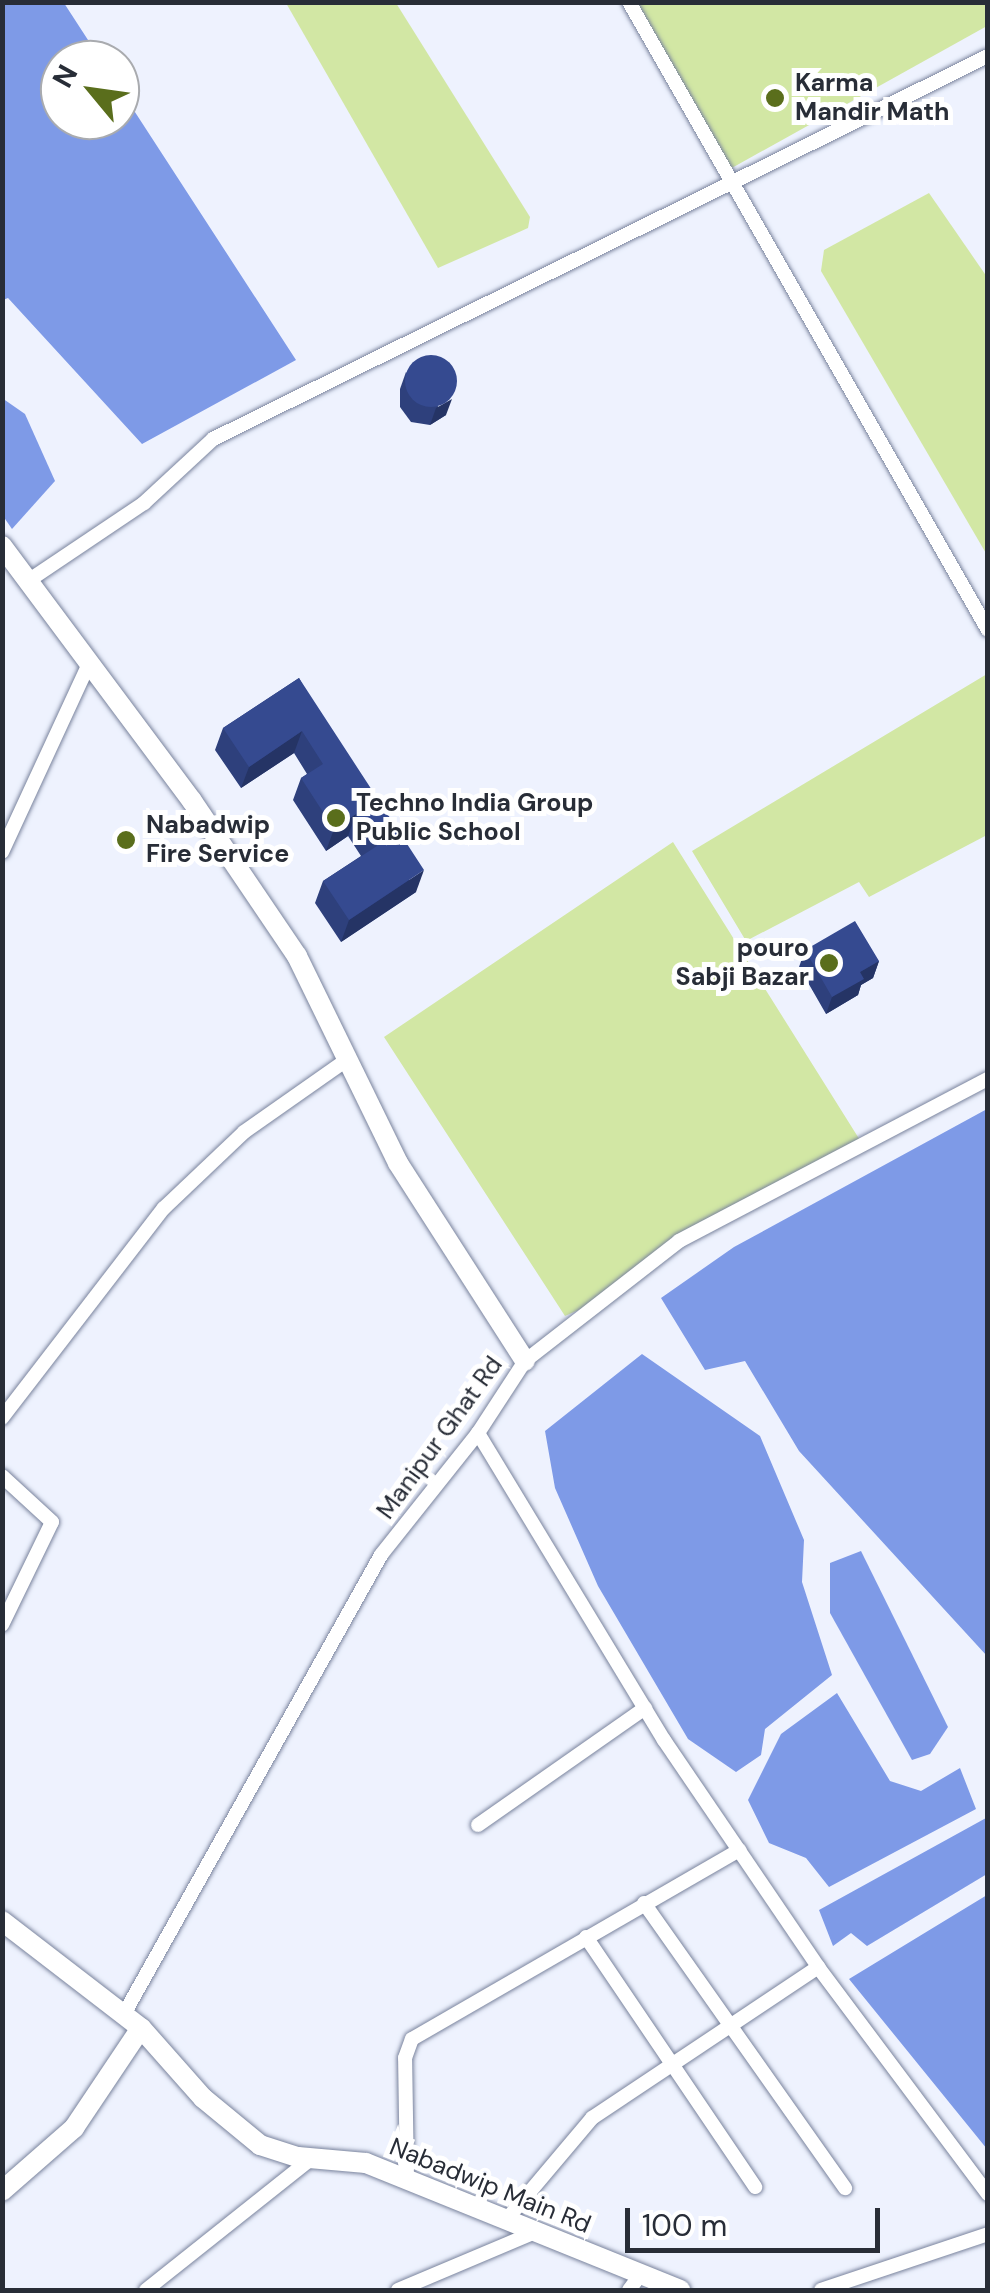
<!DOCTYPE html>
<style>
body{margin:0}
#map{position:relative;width:990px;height:2293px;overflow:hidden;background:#eef2fe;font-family:"DM Sans",sans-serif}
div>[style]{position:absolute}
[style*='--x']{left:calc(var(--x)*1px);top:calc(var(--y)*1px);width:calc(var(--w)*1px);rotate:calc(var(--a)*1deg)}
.green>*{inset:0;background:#d2e7a4}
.water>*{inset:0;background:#7e9ae7}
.roads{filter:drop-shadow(0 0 2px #79839d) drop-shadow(0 0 2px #79839d)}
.street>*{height:14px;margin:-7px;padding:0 7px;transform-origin:7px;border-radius:7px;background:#fff}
.secondary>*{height:20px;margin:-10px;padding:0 10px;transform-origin:10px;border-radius:10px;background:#fff}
.wall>*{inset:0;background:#2e407c}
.shaded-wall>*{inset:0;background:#253465}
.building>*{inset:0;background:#354a90}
.round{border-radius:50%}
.dots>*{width:28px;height:28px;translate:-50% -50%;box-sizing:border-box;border:5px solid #fff;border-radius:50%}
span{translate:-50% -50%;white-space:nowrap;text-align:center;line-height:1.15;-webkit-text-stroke:10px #fff;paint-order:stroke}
.poi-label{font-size:25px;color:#282d37;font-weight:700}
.left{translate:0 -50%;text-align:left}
.right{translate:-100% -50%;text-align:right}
.street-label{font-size:25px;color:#282d37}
.frame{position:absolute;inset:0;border:5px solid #282d37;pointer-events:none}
.north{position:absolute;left:40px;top:40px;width:100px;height:100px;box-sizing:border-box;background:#fff;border:2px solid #a9abaf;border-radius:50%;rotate:299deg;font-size:28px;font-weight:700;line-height:40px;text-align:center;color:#282d37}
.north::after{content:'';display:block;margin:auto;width:35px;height:45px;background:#5a6e1c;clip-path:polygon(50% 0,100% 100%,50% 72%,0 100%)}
.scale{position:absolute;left:625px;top:2208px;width:255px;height:45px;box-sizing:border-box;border:5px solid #282d37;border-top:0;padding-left:12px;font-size:30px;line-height:35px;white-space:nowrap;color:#282d37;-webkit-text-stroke:8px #fff;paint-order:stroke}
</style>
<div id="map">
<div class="green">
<div style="clip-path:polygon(286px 3px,396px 3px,530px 217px,528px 228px,438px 268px)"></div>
<div style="clip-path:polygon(638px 3px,987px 3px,987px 26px,730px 169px)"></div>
<div style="clip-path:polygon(929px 193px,987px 277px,987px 555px,821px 271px,824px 250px)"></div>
<div style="clip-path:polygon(987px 674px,987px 835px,869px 897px,859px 882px,746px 941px,692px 851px)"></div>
<div style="clip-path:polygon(673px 842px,863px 1145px,679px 1241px,608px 1297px,565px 1316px,384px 1037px)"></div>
</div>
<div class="water">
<div style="clip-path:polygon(2px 3px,64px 3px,101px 60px,60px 60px,60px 120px,120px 120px,120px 89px,296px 360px,142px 444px,8px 298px,3px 300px)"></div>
<div style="clip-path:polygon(2px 398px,25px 414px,55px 481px,12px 529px,3px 516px)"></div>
<div style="clip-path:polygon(987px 1109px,987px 1656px,799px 1451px,745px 1361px,705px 1370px,661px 1298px,734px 1247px)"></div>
<div style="clip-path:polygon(642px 1354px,760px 1436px,804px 1540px,802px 1582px,832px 1675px,765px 1729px,761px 1755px,736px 1772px,688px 1739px,598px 1586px,555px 1488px,545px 1431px)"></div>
<div style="clip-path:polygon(861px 1551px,948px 1727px,930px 1754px,912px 1760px,830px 1613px,830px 1563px)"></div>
<div style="clip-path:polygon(837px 1693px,890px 1781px,921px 1791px,960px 1768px,976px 1809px,829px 1887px,806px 1858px,769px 1843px,748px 1800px,781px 1734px)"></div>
<div style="clip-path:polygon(986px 1818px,987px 1874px,867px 1946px,851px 1933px,833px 1946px,819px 1910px)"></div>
<div style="clip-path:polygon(987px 1895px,987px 1894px,987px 2149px,849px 1979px)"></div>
</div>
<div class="roads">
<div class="street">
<div style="--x:629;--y:2;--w:723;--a:60.25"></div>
<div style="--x:28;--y:581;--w:140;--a:-33.9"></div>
<div style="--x:144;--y:503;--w:94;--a:-42.8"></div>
<div style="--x:213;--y:439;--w:864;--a:-26.3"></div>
<div style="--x:2;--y:852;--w:205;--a:-65.2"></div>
<div style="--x:2;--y:1418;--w:265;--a:-52.4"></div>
<div style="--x:164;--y:1208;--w:110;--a:-43.5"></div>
<div style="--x:244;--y:1132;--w:127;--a:-35.1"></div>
<div style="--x:478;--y:1433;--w:359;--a:58.8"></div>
<div style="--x:664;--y:1740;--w:274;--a:55.8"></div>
<div style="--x:818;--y:1967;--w:284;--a:53.2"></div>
<div style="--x:2;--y:1476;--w:68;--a:42.6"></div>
<div style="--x:52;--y:1522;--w:114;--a:115.9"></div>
<div style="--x:478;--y:1825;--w:204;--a:-35"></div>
<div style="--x:644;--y:1903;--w:349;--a:54.8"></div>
<div style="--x:586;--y:1937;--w:302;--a:55.9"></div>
<div style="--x:124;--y:2014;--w:526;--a:-60.75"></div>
<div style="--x:381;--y:1555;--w:156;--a:-51.5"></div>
<div style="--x:478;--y:1433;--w:86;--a:-56.9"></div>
<div style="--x:525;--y:1361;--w:195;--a:-37.9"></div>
<div style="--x:679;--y:1241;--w:349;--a:-27.7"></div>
<div style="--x:407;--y:2180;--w:122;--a:-90.9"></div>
<div style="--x:405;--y:2058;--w:20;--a:-70"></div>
<div style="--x:412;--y:2039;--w:378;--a:-30"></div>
<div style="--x:507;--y:2219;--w:132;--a:-49.9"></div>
<div style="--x:592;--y:2118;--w:272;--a:-33.7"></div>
<div style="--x:146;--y:2290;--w:212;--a:-38.5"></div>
<div style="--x:398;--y:2290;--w:152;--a:-22.9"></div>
<div style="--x:629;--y:2290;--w:20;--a:-53"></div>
<div style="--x:821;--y:2290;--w:176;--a:-18.5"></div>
</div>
<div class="secondary">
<div style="--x:2;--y:546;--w:318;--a:53.3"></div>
<div style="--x:192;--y:801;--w:187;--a:55.9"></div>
<div style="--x:297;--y:956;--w:230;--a:64"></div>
<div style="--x:398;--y:1163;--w:235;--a:57.3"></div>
<div style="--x:2;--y:1921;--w:175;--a:37.6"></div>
<div style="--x:141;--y:2028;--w:94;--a:48.5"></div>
<div style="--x:203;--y:2098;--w:74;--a:39.5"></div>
<div style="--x:260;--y:2145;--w:40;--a:18"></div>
<div style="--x:298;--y:2157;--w:68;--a:5"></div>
<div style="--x:366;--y:2163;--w:339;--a:22"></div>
<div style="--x:2;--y:2191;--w:96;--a:-41.2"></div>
<div style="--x:74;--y:2128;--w:120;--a:-56.2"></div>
</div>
</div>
<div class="wall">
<div style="clip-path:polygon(406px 372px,446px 415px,430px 425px,411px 422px,400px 407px,400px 389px)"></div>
<div style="clip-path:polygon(299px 678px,416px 892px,341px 942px,315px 903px,323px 881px,361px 856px,348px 836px,326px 851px,293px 800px,301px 778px,307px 774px,294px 753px,241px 788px,215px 750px,223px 728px)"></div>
<div style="clip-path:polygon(805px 950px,879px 961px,873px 978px,861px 985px,858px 995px,826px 1014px,799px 967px)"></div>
</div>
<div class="shaded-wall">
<div style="clip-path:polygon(452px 399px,446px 415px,430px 425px,436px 408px)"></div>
<div style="clip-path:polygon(302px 731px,294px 753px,241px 788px,249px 767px)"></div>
<div style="clip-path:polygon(356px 814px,348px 836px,326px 851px,334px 829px)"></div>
<div style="clip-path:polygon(424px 870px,416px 892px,341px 942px,349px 920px)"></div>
<div style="clip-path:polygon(879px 961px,873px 978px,861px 985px,858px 995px,826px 1014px,832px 997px,860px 972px)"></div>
</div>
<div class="building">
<div class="round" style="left:405px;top:355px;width:52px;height:52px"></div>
<div style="clip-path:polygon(299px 678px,424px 870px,349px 920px,323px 881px,377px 846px,356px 814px,334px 829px,301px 778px,323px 764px,302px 731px,249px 767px,223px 728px)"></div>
<div style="clip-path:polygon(855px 921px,879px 961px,860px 972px,864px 979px,832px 997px,805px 950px)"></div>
</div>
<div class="dots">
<div style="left:775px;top:98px;background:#5a6e1c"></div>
<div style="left:336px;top:818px;background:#5a6e1c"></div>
<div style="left:126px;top:840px;background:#5a6e1c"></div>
<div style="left:829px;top:963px;background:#5a6e1c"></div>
</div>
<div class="poi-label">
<span class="left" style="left:795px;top:98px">Karma<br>Mandir Math</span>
<span class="left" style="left:356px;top:818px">Techno India Group<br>Public School</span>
<span class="left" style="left:146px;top:840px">Nabadwip<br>Fire Service</span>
<span class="right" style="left:809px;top:963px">pouro<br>Sabji Bazar</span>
</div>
<div class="street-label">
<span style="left:440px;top:1438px;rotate:-54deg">Manipur Ghat Rd</span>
<span style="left:490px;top:2186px;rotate:22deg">Nabadwip Main Rd</span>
</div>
<div class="frame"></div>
<div class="north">N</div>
<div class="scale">100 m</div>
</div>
